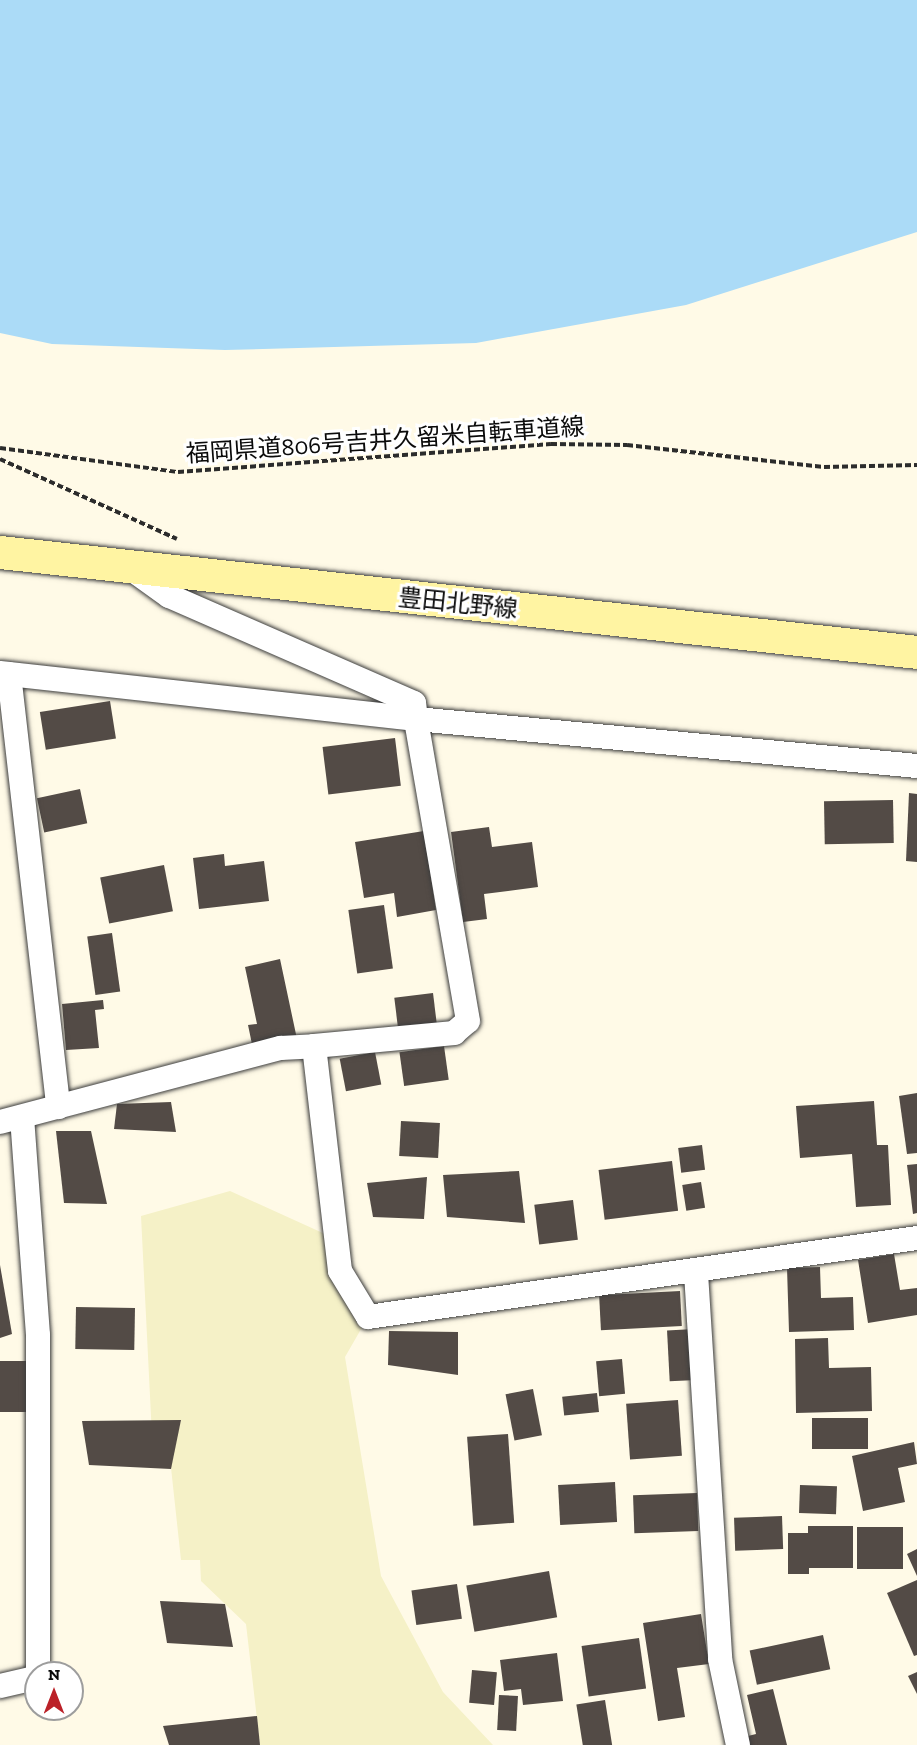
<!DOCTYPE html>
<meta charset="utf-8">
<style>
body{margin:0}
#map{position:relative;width:917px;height:1745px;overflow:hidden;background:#fffae7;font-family:"Zilla Slab","Noto Sans JP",serif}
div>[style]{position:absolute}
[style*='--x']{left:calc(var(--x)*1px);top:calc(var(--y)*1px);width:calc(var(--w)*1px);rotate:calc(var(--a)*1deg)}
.farmland>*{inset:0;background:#f5f1c7}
.water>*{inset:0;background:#abdbf7}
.building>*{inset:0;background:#534b46;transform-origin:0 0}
.path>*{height:4px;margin-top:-2px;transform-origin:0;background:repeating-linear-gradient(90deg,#2c2c2c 0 6px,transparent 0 9px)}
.roads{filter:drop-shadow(0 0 2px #3d3d3d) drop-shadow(0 0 2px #3d3d3d)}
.minor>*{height:24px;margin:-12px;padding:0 12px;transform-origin:12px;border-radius:12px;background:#fff}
.secondary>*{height:33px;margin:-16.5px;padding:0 16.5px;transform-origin:16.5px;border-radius:16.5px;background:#fff4a2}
span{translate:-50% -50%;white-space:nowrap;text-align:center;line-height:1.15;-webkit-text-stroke:6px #fff;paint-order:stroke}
.street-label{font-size:24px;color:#0a0a0a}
.north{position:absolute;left:24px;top:1661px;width:60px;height:60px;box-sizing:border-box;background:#fff;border:2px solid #9d9d9d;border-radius:50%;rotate:0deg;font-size:16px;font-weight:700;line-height:24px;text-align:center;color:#0a0a0a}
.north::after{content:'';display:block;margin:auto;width:21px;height:27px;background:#bb2128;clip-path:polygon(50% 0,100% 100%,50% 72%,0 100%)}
</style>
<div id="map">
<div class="farmland">
<div style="clip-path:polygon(230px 1191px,336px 1239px,368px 1317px,345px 1357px,381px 1576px,443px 1692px,493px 1745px,260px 1745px,246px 1624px,201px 1581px,200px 1560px,181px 1560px,168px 1440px,152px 1436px,141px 1216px)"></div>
</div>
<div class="water">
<div style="clip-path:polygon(0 0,917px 0,917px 232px,686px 305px,476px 343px,225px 350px,52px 344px,0 333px)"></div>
</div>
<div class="building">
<div style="left:110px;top:701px;width:38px;height:71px;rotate:81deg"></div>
<div style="left:395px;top:738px;width:48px;height:73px;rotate:83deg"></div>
<div style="left:80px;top:789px;width:35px;height:44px;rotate:78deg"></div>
<div style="clip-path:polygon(909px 793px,917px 794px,917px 862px,906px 861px)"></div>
<div style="left:893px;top:800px;width:43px;height:69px;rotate:89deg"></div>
<div style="clip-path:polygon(489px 827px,492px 847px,532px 842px,538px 887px,484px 894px,487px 919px,463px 922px,451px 832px)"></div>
<div style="clip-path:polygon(424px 831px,436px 910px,397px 917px,394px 893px,364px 898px,355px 842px)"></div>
<div style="clip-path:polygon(224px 854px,225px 866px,264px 861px,269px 901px,199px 909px,193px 858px)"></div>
<div style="left:164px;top:865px;width:47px;height:65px;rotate:79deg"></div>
<div style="left:384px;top:905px;width:64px;height:36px;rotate:82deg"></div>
<div style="left:112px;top:933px;width:59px;height:25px;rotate:82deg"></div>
<div style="clip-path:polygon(280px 959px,297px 1039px,253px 1049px,248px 1025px,257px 1024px,245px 967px)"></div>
<div style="left:433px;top:993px;width:31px;height:39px;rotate:83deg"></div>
<div style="clip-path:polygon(103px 1000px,104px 1009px,95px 1010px,99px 1048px,66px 1050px,62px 1004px)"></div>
<div style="left:444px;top:1046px;width:34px;height:45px;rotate:82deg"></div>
<div style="left:375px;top:1052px;width:33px;height:36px;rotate:79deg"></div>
<div style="clip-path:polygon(917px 1093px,917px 1153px,907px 1154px,899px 1096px)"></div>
<div style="clip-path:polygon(874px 1101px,877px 1145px,888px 1145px,891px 1205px,856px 1207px,852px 1154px,800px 1158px,796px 1106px)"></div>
<div style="clip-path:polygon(171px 1102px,176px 1132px,114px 1129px,117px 1104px)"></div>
<div style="left:401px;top:1121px;width:39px;height:35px;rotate:3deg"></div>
<div style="clip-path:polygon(56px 1131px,91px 1131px,107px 1204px,64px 1203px)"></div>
<div style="left:702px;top:1145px;width:25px;height:24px;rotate:83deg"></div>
<div style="left:672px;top:1161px;width:50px;height:74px;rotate:83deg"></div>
<div style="clip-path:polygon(917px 1164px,917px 1213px,913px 1214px,907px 1165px)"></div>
<div style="clip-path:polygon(519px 1171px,525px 1223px,447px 1217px,443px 1175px)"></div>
<div style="clip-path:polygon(427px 1177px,424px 1219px,373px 1217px,367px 1183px)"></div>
<div style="left:701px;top:1182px;width:26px;height:19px;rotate:81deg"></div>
<div style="left:573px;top:1200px;width:40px;height:39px;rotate:83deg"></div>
<div style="clip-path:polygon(894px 1254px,900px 1290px,917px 1288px,917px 1315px,868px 1323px,858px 1260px)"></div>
<div style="clip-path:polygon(0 1265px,12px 1334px,0 1338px)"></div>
<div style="clip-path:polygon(820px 1267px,821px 1298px,853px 1297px,854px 1330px,789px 1332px,787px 1268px)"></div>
<div style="left:680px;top:1291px;width:35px;height:81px;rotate:87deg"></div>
<div style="left:76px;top:1307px;width:59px;height:42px;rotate:1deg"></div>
<div style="left:694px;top:1329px;width:51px;height:27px;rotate:87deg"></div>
<div style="clip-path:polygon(389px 1331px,458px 1332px,458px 1375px,388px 1365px)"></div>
<div style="clip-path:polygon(828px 1338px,829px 1368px,871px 1367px,872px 1411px,796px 1413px,795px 1339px)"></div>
<div style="left:622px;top:1359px;width:35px;height:26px;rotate:85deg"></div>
<div style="left:0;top:1361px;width:30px;height:51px"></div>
<div style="left:533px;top:1389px;width:47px;height:28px;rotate:79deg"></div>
<div style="left:597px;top:1393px;width:19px;height:35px;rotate:84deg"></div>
<div style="left:678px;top:1400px;width:56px;height:52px;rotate:86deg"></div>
<div style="left:812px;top:1418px;width:56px;height:31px"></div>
<div style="clip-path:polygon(181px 1420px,171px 1469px,89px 1465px,82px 1421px)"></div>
<div style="left:508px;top:1434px;width:89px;height:41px;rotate:86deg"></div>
<div style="clip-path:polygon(914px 1442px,917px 1464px,898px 1468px,905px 1502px,863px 1511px,852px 1456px)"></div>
<div style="left:615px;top:1482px;width:40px;height:57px;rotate:87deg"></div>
<div style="left:800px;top:1485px;width:37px;height:28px;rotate:2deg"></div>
<div style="left:697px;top:1493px;width:38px;height:64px;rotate:88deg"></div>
<div style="left:782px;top:1516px;width:33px;height:48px;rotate:88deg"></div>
<div style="clip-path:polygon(808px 1526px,853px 1526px,853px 1568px,809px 1568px,809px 1574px,788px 1574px,788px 1533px,808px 1533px)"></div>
<div style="left:857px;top:1527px;width:46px;height:42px"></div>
<div style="clip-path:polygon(917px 1549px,917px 1576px,907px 1554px)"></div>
<div style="left:549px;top:1571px;width:47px;height:84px;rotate:80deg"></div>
<div style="clip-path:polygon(917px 1580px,917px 1655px,914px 1656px,887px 1593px)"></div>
<div style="left:457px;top:1584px;width:35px;height:46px;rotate:82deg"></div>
<div style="clip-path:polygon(160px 1601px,225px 1604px,233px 1647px,167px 1643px)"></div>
<div style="clip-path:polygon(701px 1614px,709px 1664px,677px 1668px,685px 1717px,658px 1721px,643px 1623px)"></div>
<div style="left:823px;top:1635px;width:35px;height:75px;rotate:78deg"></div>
<div style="left:639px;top:1638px;width:51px;height:58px;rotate:82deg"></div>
<div style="clip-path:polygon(557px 1653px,563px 1701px,523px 1705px,521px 1689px,504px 1691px,500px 1660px)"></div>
<div style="left:472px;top:1670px;width:25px;height:33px;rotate:5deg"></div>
<div style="clip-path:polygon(917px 1672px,917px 1694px,908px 1676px)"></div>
<div style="clip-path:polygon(773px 1689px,787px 1745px,750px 1745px,748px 1736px,756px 1734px,747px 1695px)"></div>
<div style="left:499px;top:1695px;width:19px;height:35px;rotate:3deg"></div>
<div style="left:605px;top:1700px;width:46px;height:29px;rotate:81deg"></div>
<div style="clip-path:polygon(257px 1716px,260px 1745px,169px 1745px,163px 1726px)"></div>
</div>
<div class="path">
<div style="--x:0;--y:448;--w:180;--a:7.7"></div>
<div style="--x:178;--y:472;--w:374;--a:-4.3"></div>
<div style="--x:551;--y:444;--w:76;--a:0.8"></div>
<div style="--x:627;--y:445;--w:198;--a:6.4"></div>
<div style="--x:824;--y:467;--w:93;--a:-1.2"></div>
<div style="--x:0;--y:459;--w:194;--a:24.3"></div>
</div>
<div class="roads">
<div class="minor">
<div style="--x:0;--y:673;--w:419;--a:6.3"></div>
<div style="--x:416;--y:719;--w:16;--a:-97"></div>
<div style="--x:414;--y:703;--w:267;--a:-156.4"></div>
<div style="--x:169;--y:596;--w:48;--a:-144.3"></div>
<div style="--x:9;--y:674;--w:436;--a:83.5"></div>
<div style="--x:314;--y:1046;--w:141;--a:-5.3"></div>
<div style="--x:454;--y:1033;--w:18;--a:-41"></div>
<div style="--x:468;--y:1021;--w:306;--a:-99.8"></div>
<div style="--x:416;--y:719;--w:503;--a:5.36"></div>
<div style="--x:22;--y:1117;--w:219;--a:85.8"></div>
<div style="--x:38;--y:1335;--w:338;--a:90"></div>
<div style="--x:0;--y:1122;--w:291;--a:-14.8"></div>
<div style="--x:281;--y:1048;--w:33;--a:-3"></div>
<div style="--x:314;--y:1046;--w:226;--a:83.4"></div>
<div style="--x:340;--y:1271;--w:54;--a:58.7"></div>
<div style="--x:368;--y:1317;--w:555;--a:-8.19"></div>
<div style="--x:696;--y:1273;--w:387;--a:86.4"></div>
<div style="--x:720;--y:1659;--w:88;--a:78.2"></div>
<div style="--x:0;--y:1686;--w:37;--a:-13"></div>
</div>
<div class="secondary">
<div style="--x:0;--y:552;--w:922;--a:6.22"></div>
</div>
</div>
<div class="street-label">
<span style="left:385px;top:440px;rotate:-4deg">福岡県道806号吉井久留米自転車道線</span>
<span style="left:458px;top:603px;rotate:6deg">豊田北野線</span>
</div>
<div class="north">N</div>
</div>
